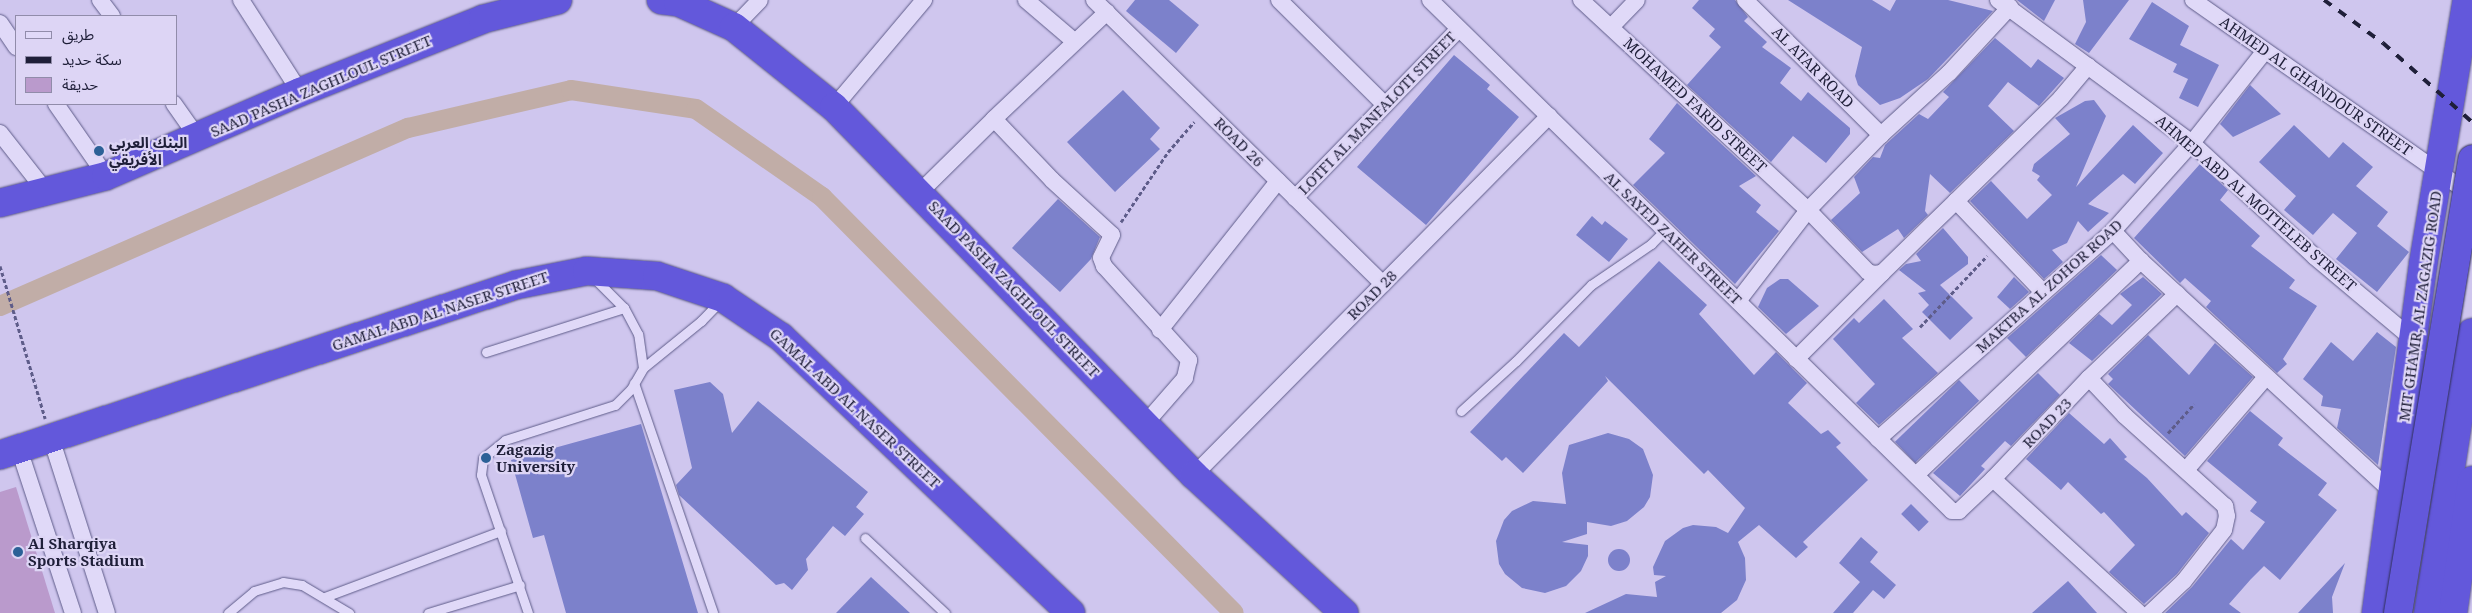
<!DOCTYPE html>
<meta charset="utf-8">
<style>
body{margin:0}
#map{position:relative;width:2472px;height:613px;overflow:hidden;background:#cfc6ee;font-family:"Noto Serif","Noto Sans Arabic",serif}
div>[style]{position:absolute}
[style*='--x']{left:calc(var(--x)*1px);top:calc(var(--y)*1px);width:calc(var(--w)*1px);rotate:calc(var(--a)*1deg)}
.green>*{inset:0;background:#ba9acc}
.canal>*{height:20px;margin:-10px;padding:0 10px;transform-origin:10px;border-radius:10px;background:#c1ada7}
.building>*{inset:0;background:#7c81cb;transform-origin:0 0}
.round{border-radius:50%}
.path>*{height:3px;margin-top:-1.5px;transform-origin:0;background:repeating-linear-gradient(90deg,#5e5c89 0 4px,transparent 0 6.5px)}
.roads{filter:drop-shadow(0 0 1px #5e5c89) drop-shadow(0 0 1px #5e5c89)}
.lane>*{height:9px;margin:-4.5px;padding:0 4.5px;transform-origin:4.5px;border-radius:4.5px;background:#e0d9f8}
.street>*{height:16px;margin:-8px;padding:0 8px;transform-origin:8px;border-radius:8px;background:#e0d9f8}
.highway>*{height:28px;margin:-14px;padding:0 14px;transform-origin:14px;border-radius:14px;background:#6358db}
.rail>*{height:4px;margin-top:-2px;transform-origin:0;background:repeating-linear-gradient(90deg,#1f1f39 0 9px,transparent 0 18px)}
.bridges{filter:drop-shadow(0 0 1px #303057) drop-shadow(0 0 1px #303057)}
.highway-bridge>*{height:28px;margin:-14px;padding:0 14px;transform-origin:14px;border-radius:14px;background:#6358db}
.dots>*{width:14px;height:14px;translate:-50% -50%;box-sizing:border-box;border:2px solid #ddd5f5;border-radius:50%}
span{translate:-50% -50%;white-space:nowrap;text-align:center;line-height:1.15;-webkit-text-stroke:4.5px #ddd5f5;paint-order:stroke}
.street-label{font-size:15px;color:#1f1f39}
.poi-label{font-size:15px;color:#1f1f39;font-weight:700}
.left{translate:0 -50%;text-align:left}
.legend{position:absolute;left:15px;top:15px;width:162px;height:90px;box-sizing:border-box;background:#ddd5f5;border:1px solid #918caa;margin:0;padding:6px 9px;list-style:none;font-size:15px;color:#1f1f39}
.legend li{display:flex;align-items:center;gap:10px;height:25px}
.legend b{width:25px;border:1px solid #918caa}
</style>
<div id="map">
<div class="green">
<div style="clip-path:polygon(16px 487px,55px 613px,0 613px,0 492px)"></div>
</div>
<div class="canal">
<div style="--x:0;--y:306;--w:445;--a:-23.6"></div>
<div style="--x:408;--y:128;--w:167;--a:-13.1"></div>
<div style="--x:571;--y:90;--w:126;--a:8.6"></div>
<div style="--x:696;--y:109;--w:154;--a:34.9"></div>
<div style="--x:822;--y:197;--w:585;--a:45.28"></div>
</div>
<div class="building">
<div style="clip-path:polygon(1135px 0,1169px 0,1199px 25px,1176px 53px,1126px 11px)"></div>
<div style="clip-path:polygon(1699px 0,1735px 0,1748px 17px,1744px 21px,1767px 42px,1762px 47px,1791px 68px,1780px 83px,1801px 101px,1808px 92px,1850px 128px,1850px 134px,1826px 163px,1793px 136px,1771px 162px,1687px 85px,1721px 47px,1709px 36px,1715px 29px,1692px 8px)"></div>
<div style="clip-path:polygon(1788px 0,1872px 0,1890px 11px,1896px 0,1948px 0,1993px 11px,1928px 79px,1900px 98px,1880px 105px,1858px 85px,1855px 76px,1862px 47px)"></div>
<div style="clip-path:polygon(2017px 0,2055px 0,2044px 21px)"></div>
<div style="clip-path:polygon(2083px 0,2129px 0,2089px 53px,2075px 44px,2086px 22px)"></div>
<div style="clip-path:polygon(2152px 2px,2189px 26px,2180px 45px,2219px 65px,2198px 107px,2179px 98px,2188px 79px,2173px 72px,2177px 64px,2129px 39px)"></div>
<div style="clip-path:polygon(1995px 38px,2031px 68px,2038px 59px,2064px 78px,2039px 106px,2008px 82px,1988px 106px,2014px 131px,1950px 193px,1930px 174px,1925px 211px,1928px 215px,1904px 238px,1898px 229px,1862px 252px,1831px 220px,1860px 193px,1854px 177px,1873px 157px,1880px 158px,1885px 145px,1919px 114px,1928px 119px,1949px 97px,1943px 92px)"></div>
<div style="clip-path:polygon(1454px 55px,1490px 85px,1487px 89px,1519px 117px,1426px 225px,1357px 167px)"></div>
<div style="clip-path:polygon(2250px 85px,2281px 114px,2233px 137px,2220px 124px)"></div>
<div style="clip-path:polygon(1123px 90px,1160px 128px,1150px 139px,1160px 149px,1115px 192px,1067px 142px)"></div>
<div style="clip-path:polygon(2094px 100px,2106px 116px,2076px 187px,2133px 125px,2163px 153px,2135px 184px,2123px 174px,2088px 204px,2109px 213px,2088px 232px,2078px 221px,2067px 243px,2052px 250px,2063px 262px,2044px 279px,1970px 201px,1991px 181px,2027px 219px,2052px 195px,2037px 180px,2040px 176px,2032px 171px,2034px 164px,2070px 134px,2055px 118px,2085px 101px)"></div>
<div style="clip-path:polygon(1677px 103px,1756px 176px,1739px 186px,1761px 205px,1756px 212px,1779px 231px,1735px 284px,1633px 185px,1665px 153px,1649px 139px)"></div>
<div style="clip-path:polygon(2294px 125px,2329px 158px,2343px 142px,2373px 167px,2356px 186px,2388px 212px,2377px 226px,2409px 252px,2377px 292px,2336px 259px,2357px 233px,2333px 213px,2313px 235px,2284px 210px,2296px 196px,2259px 162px)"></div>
<div style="clip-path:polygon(2200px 164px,2228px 190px,2220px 200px,2260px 236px,2251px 246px,2295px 280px,2289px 288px,2317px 306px,2283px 359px,2287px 364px,2277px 373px,2206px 307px,2211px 301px,2185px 278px,2180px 283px,2134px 238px)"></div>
<div style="clip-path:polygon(1058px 199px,1100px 237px,1091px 259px,1060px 292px,1012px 248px)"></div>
<div style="clip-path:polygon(1592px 216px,1602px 225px,1605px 221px,1628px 239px,1609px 262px,1576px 235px)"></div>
<div style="clip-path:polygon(1943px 228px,1968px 257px,1968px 264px,1940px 285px,1973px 318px,1950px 340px,1922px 312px,1929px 305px,1918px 293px,1926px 291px,1899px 270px,1906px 264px,1921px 261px,1916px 254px)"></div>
<div style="clip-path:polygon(2101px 255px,2117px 270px,2026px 357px,2007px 338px)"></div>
<div style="clip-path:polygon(1659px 261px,1707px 305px,1699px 314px,1754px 375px,1776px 352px,1807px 383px,1788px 403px,1821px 434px,1828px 430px,1841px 443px,1836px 447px,1868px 480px,1803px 542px,1808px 547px,1796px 558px,1759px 525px,1738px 542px,1745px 558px,1746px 580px,1737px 600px,1721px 613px,1585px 613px,1626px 594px,1657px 597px,1655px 582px,1666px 576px,1654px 575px,1653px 567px,1665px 541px,1683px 528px,1693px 525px,1716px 527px,1728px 533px,1745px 508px,1708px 470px,1704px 474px,1605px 376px,1608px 381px,1523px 473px,1506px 457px,1502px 461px,1470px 432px,1564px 333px,1579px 347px)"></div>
<div style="clip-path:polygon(2014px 277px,2029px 292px,2010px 309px,1997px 297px)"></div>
<div style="clip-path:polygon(2143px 277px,2162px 294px,2092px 361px,2069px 343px,2099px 314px,2112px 325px,2132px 305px,2120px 294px)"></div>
<div style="clip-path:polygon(1780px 279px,1788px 279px,1819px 306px,1786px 334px,1758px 307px,1767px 288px)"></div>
<div style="clip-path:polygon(1884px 299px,1913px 329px,1902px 338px,1938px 373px,1879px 425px,1856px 403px,1875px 384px,1833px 339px,1854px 318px,1859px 323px)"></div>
<div style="clip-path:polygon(2377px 332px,2396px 347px,2378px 465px,2337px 428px,2341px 409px,2321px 406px,2323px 396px,2303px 379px,2331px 342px,2353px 361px)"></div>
<div style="clip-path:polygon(2148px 335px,2189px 375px,2215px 343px,2253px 377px,2185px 456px,2108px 384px,2113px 379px,2108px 374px)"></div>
<div style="clip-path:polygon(2038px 373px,2060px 395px,2011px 446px,2005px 441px,1981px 466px,1985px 469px,1960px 496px,1933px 473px)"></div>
<div style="left:1959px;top:380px;width:29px;height:89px;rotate:46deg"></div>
<div style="clip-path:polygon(710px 382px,723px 394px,732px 433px,758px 401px,868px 492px,856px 507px,864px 514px,845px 536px,833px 526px,806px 559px,808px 570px,792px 590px,784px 583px,776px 585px,679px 495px,676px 485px,692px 468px,674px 390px)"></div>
<div style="clip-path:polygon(2250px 411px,2283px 438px,2278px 445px,2327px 483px,2318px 495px,2337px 510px,2280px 580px,2264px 566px,2251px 579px,2229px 604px,2241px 613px,2165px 613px,2192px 587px,2231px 539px,2243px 550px,2265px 522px,2250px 511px,2257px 502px,2207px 461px)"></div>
<div style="clip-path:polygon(2069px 413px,2104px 444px,2110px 438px,2127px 457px,2124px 459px,2147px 478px,2182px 516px,2186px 512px,2209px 533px,2177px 574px,2144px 604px,2109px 572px,2135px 545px,2104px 512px,2101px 514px,2068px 482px,2061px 490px,2026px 459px)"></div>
<div style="clip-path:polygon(641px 424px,698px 613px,566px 613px,544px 535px,533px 538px,511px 460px)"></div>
<div style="clip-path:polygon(1608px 433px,1629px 439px,1643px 449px,1653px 475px,1650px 497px,1644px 507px,1627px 521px,1611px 526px,1587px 522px,1587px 534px,1562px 542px,1588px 545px,1588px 556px,1581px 571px,1566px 586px,1545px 593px,1522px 588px,1505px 574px,1499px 564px,1496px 541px,1504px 520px,1512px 511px,1533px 501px,1566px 504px,1562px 473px,1569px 445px)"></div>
<div style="left:1911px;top:504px;width:25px;height:14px;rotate:45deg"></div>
<div style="clip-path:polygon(1861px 537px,1878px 552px,1870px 562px,1896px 585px,1884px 599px,1873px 590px,1853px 613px,1833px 613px,1860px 582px,1839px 563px)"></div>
<div class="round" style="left:1608px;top:549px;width:22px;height:22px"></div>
<div style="clip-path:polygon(2345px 563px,2332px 597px,2333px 613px,2298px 613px)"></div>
<div style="clip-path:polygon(871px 577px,910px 613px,836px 613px)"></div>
<div style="clip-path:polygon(2068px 581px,2097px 613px,2032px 613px)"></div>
</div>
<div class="path">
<div style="--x:1121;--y:222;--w:84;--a:-56.1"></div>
<div style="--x:1168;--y:152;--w:40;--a:-49"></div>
<div style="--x:0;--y:266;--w:159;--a:73.5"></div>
<div style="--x:1920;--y:327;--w:98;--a:-46.7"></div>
<div style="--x:2168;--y:433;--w:39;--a:-48"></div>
</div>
<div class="roads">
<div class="lane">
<div style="--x:486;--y:352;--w:145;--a:-17.7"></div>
<div style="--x:643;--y:368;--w:75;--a:-39"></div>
<div style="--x:701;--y:321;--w:29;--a:-46"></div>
<div style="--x:634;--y:383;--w:243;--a:71"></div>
<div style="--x:1461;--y:411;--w:74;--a:-42.3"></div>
<div style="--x:1516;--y:361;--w:107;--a:-45.4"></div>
<div style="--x:1591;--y:285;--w:73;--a:-34.3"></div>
<div style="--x:1651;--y:244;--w:20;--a:-45"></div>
<div style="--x:865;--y:538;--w:110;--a:43.2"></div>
<div style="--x:325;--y:597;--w:188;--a:-20.6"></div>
<div style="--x:228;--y:613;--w:34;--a:-40"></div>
<div style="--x:254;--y:591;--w:30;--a:-17"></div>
<div style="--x:283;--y:582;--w:19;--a:9"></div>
<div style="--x:302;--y:585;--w:55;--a:30.8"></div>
<div style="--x:428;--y:613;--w:96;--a:-16.9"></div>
<div style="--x:528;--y:613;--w:146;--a:-108.8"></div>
<div style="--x:481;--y:475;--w:17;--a:-83"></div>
<div style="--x:483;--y:458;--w:28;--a:-39"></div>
<div style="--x:505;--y:440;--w:115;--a:-17.7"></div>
<div style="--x:615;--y:405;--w:23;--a:-45"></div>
<div style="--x:631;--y:389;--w:24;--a:-60"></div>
<div style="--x:643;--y:368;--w:34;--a:-98"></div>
<div style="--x:638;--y:334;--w:30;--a:-118"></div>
<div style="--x:624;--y:308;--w:42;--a:-135"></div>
</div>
<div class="street">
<div style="--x:100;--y:0;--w:20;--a:53"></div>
<div style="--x:241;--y:0;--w:109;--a:57.3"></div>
<div style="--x:1026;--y:0;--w:63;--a:40.5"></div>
<div style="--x:1094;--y:0;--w:405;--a:44.5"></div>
<div style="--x:1279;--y:0;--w:149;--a:44.7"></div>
<div style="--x:1430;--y:0;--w:730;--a:44.39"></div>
<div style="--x:1952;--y:511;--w:7;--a:0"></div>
<div style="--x:1959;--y:511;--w:47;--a:-43.3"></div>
<div style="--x:1993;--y:479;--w:139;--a:-46.5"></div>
<div style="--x:2089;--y:378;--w:122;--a:-43.7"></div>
<div style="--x:1581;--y:0;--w:309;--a:42.8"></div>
<div style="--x:1808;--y:210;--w:86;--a:45.9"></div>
<div style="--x:1868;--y:272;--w:6;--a:18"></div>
<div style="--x:1874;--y:274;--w:8;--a:-7"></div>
<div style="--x:1882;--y:273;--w:103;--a:-44.2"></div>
<div style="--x:1956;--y:201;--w:147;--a:-44.4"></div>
<div style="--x:2061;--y:98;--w:42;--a:-49.8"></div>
<div style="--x:1745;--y:0;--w:192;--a:44.8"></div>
<div style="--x:1998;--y:0;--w:241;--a:36.4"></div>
<div style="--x:2192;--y:143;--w:168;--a:42.8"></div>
<div style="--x:2315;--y:257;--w:129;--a:40"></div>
<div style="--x:2193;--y:0;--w:340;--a:35"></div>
<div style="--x:1107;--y:12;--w:156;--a:136.6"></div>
<div style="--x:994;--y:119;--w:84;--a:46.4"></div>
<div style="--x:1052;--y:180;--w:81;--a:42.5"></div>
<div style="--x:1112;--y:235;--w:25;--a:116"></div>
<div style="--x:1101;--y:258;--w:9;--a:69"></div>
<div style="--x:1104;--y:266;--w:127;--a:47.9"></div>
<div style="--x:1189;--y:360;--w:18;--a:103"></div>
<div style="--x:1185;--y:378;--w:62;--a:131.1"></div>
<div style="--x:0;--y:23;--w:29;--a:56"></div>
<div style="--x:734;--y:27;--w:37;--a:-46"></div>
<div style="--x:1611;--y:27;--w:37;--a:-46"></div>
<div style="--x:56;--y:104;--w:88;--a:55.2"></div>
<div style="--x:174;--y:104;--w:42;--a:54.8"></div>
<div style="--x:834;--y:107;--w:140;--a:-49.9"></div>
<div style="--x:0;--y:133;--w:76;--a:51.9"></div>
<div style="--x:920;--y:192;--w:104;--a:-44.6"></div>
<div style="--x:1295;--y:198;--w:235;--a:-45.9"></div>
<div style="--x:1956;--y:201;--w:124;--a:46.3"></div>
<div style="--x:2113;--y:231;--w:41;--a:47"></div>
<div style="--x:2141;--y:261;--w:344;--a:42.6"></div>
<div style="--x:1738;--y:301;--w:115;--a:-52.4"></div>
<div style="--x:1808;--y:210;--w:105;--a:-45.8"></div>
<div style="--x:1881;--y:135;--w:92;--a:-42.4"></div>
<div style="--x:1949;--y:73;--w:90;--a:-47.3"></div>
<div style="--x:1160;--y:330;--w:190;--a:-51.6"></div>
<div style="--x:1796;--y:359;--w:122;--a:-45"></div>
<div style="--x:2089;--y:378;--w:52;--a:46.5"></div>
<div style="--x:2125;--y:416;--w:135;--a:42"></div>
<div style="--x:2225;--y:506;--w:10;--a:79"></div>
<div style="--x:2227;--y:516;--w:14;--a:102"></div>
<div style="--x:2224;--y:530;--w:65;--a:128.1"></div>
<div style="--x:2184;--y:581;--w:47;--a:136.7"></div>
<div style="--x:51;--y:438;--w:184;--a:72.3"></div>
<div style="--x:1878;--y:439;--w:314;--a:-41.5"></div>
<div style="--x:2113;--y:231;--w:118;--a:-48.1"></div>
<div style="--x:2192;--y:143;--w:117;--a:-51.6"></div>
<div style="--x:19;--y:449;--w:173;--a:71.8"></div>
<div style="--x:2186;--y:470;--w:123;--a:-49.3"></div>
<div style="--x:1194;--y:475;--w:505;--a:-45.32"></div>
<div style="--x:1916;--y:475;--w:311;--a:-43.6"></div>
<div style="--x:1993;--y:479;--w:198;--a:42.5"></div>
</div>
<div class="highway">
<div style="--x:661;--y:0;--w:17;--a:7"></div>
<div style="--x:678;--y:2;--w:61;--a:24.1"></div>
<div style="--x:734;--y:27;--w:128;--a:38.7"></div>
<div style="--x:834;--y:107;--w:515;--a:45.63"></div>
<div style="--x:1194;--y:475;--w:204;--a:42.6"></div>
<div style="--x:0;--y:203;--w:109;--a:-14.3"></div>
<div style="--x:106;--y:176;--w:211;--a:-23.4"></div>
<div style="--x:300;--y:92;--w:197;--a:-21.7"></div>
<div style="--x:483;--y:19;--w:77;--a:-14.2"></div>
<div style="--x:0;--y:455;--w:543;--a:-18.23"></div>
<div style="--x:516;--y:285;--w:72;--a:-11.2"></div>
<div style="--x:587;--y:271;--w:70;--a:4.1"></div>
<div style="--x:657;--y:276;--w:70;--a:18.4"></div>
<div style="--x:723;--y:298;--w:70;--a:33.9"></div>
<div style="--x:781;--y:337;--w:400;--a:43.6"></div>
<div style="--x:2376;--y:613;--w:351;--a:-82.3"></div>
<div style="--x:2423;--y:265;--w:269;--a:-80.6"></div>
<div style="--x:2428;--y:613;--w:284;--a:-81.1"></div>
<div style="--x:2453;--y:613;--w:134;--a:-81.9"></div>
</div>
</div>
<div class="rail">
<div style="--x:2324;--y:0;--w:73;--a:36.1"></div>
<div style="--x:2383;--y:43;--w:119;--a:41.6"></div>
</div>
<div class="bridges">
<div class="highway-bridge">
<div style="--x:2398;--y:613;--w:460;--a:-80.7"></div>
</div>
</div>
<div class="dots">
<div style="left:99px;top:151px;background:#2c6197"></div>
<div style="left:486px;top:458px;background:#2c6197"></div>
<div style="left:18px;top:552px;background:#2c6197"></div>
</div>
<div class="street-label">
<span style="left:1813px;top:67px;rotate:45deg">AL ATAR ROAD</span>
<span style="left:321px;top:86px;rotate:-23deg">SAAD PASHA ZAGHLOUL STREET</span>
<span style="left:2316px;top:86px;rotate:35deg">AHMED AL GHANDOUR STREET</span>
<span style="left:1695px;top:105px;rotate:43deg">MOHAMED FARID STREET</span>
<span style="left:1377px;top:113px;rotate:-46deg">LOTFI AL MANFALOTI STREET</span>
<span style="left:1239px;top:142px;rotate:45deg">ROAD 26</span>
<span style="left:2256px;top:203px;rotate:41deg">AHMED ABD AL MOTTELEB STREET</span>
<span style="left:1673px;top:238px;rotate:44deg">AL SAYED ZAHER STREET</span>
<span style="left:2049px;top:286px;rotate:-42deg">MAKTBA AL ZOHOR ROAD</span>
<span style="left:1014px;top:289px;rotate:46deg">SAAD PASHA ZAGHLOUL STREET</span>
<span style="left:1372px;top:295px;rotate:-45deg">ROAD 28</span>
<span style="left:2420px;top:306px;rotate:-82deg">MIT GHAMR, AL ZAGAZIG ROAD</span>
<span style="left:440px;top:311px;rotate:-18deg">GAMAL ABD AL NASER STREET</span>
<span style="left:855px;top:408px;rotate:43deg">GAMAL ABD AL NASER STREET</span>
<span style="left:2047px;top:423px;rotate:-46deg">ROAD 23</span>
</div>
<div class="poi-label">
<span class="left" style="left:109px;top:151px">البنك العربي<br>الأفريقي</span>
<span class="left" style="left:496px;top:458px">Zagazig<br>University</span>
<span class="left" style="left:28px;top:552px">Al Sharqiya<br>Sports Stadium</span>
</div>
<ul class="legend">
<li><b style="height:6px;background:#e0d9f8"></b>طريق</li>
<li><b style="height:6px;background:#1f1f39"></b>سكة حديد</li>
<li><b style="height:14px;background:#ba9acc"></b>حديقة</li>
</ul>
</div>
